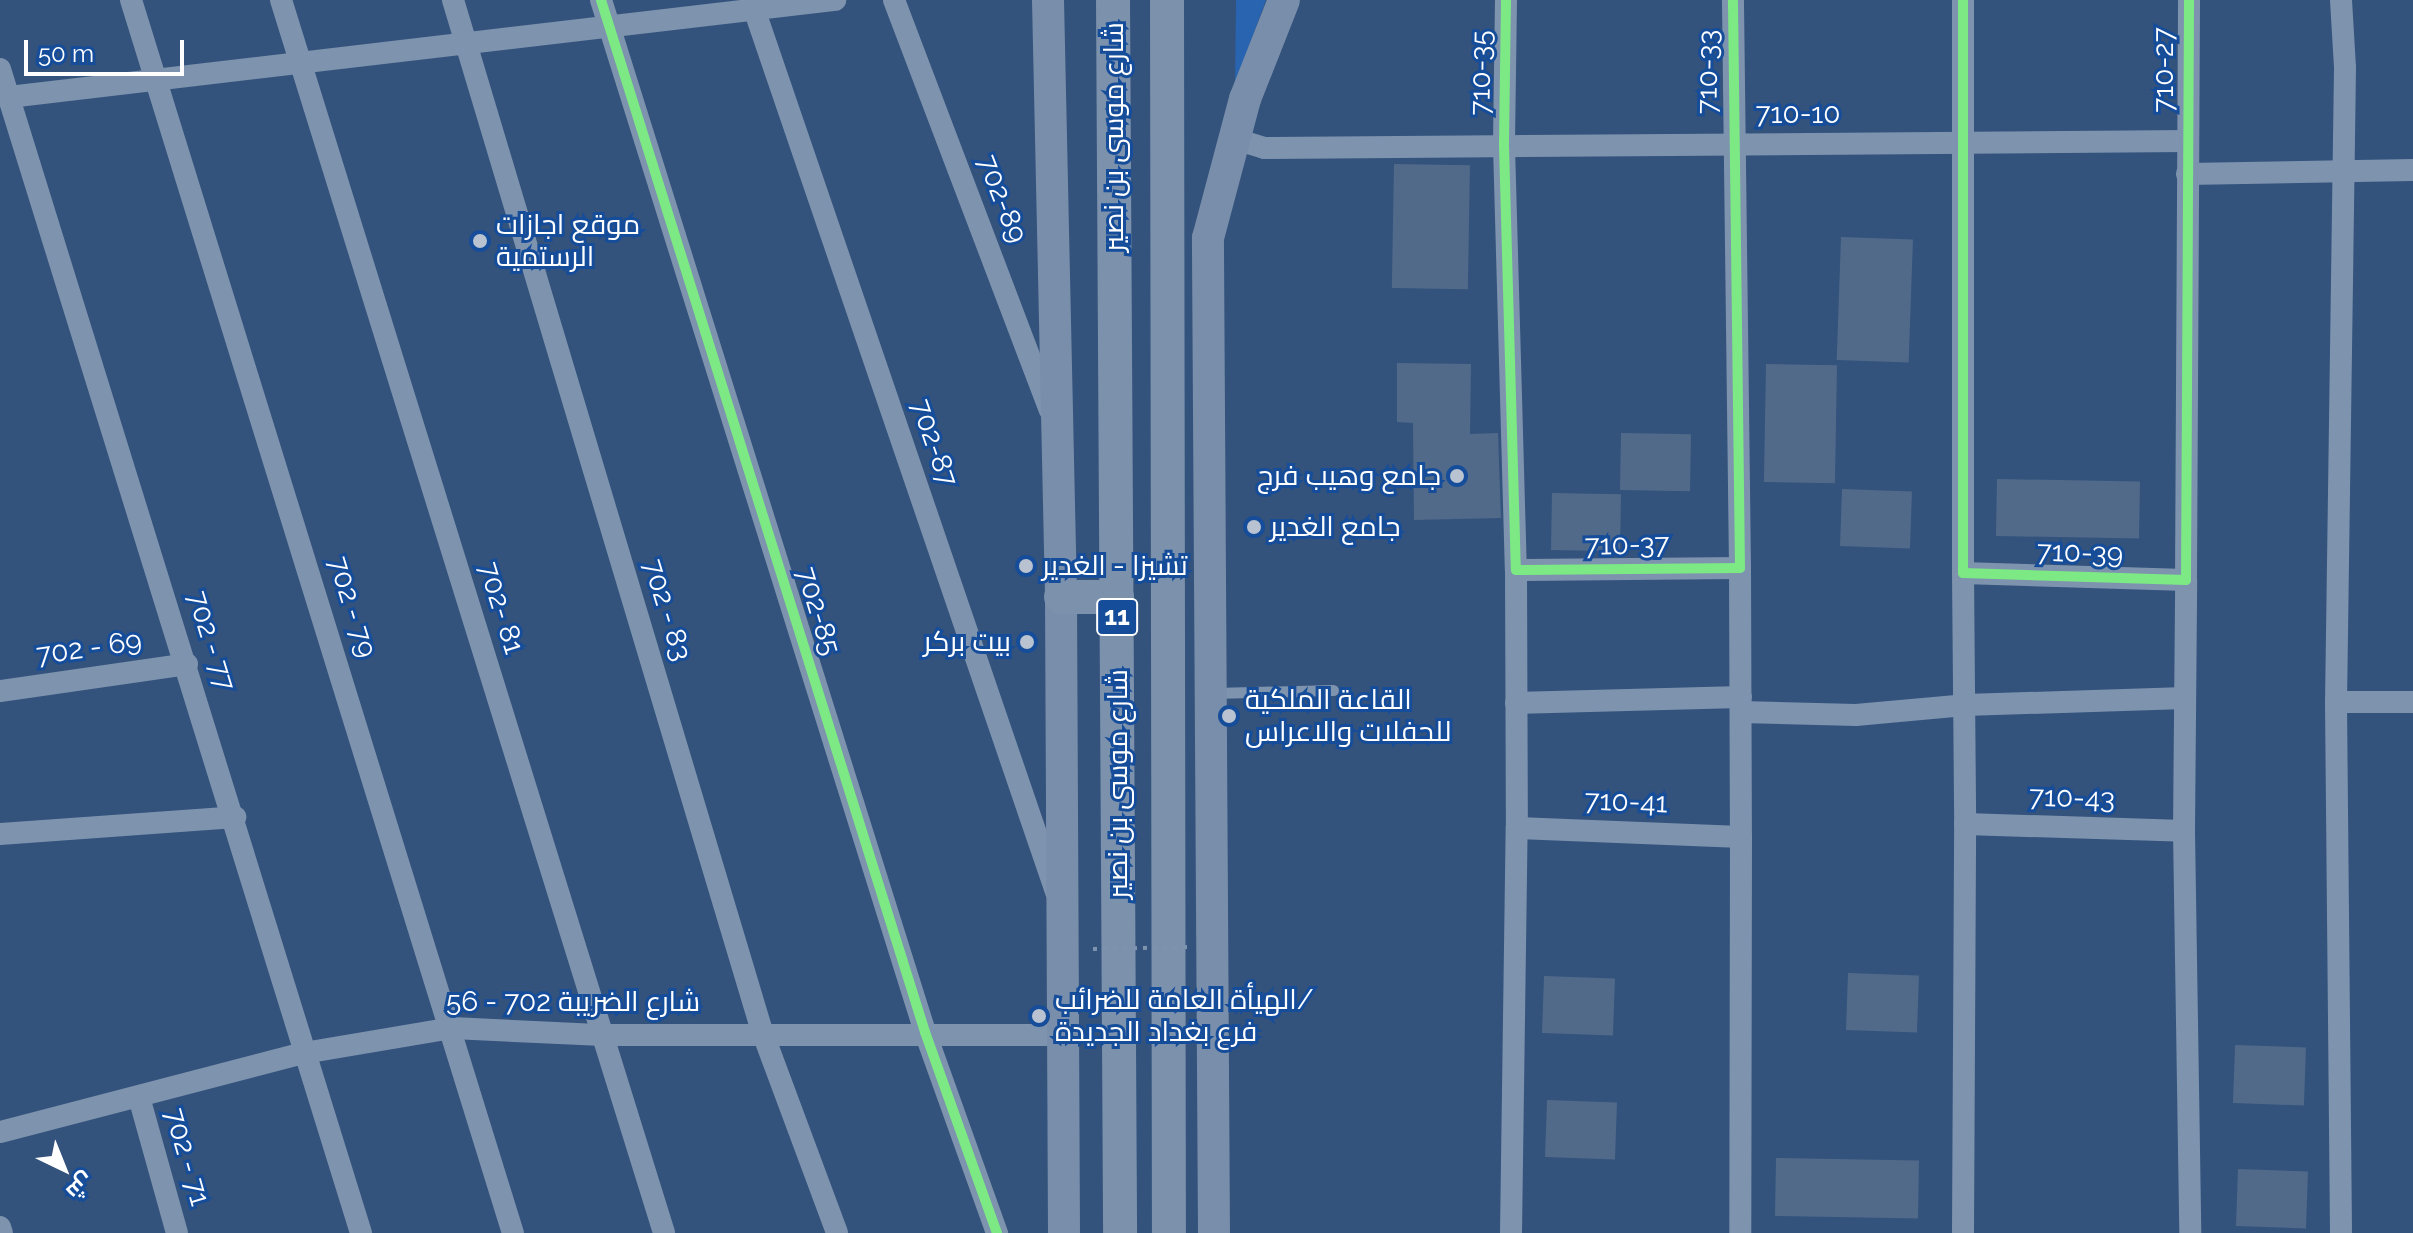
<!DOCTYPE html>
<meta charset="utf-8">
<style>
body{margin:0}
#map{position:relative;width:2413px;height:1233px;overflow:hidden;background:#33527c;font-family:Raleway,Cairo,sans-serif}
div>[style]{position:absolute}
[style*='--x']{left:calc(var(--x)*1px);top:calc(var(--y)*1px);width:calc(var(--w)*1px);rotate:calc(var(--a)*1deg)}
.green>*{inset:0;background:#2964b0}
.building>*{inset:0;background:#516a8a;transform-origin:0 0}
.lane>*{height:11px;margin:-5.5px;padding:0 5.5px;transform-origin:5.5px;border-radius:5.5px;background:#7e93ae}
.street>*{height:22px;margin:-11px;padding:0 11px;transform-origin:11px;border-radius:11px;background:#7e93ae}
.secondary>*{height:32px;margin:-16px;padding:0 16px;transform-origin:16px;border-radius:16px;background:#798eaa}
.primary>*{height:34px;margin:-17px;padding:0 17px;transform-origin:17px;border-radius:17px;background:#7b91ac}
.path-bridge>*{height:4px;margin-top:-2px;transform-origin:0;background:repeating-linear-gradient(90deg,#7e93ae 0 4px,transparent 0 10px)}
.cycleway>*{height:10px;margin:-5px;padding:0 5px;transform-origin:5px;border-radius:5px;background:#7ce984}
.dots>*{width:22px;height:22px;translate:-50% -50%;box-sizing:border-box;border:4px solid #154d9a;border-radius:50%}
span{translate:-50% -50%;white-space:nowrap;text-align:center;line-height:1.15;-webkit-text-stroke:6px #154d9a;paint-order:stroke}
.shield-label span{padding:2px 6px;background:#154d9a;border:2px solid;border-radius:6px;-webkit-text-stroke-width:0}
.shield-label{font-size:26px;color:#fff;font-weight:700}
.street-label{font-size:28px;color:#fff}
.poi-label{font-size:28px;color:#fff}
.left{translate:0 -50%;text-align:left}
.right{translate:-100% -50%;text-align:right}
.north{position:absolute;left:24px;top:1129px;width:80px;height:80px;-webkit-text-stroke:6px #154d9a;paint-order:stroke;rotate:137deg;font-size:22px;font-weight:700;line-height:32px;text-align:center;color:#fff}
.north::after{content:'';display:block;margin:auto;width:28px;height:36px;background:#fff;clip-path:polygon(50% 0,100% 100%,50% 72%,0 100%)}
.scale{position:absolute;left:24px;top:40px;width:160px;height:36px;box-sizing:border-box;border:4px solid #fff;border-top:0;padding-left:10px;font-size:24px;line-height:28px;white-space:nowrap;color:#fff;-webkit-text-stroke:6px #154d9a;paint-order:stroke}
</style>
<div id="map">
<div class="green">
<div style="clip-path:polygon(1236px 0,1266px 0,1235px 84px)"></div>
</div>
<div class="building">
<div style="left:1394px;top:164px;width:76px;height:124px;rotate:1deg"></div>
<div style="left:1841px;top:237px;width:72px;height:123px;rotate:2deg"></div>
<div style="clip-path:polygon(1397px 363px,1471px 364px,1470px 434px,1498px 433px,1501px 518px,1414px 520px,1413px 423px,1397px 422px)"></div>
<div style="left:1766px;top:364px;width:71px;height:118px;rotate:1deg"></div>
<div style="left:1621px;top:433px;width:70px;height:57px;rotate:1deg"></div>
<div style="left:1997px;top:479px;width:143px;height:57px;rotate:1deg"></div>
<div style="left:1842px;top:489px;width:70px;height:57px;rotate:2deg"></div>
<div style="left:1552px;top:493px;width:69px;height:57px;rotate:1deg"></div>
<div style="left:1848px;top:973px;width:71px;height:57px;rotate:2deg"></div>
<div style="left:1544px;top:976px;width:71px;height:57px;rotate:2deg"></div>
<div style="left:2235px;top:1045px;width:71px;height:58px;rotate:2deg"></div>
<div style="left:1547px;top:1100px;width:70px;height:57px;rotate:2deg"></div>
<div style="left:1776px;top:1158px;width:143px;height:58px;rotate:1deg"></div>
<div style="left:2238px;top:1169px;width:70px;height:57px;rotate:2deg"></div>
</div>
<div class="lane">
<div style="--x:1214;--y:693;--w:119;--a:-1.4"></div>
</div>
<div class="street">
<div style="--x:131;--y:0;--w:1291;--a:72.79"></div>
<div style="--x:281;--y:0;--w:1291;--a:72.74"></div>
<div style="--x:453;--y:0;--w:1076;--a:73.32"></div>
<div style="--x:762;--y:1031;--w:215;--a:69.6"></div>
<div style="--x:601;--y:0;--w:1082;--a:72.57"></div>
<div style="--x:925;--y:1032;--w:214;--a:70.3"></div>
<div style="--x:751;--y:0;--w:943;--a:71.12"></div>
<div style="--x:894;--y:0;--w:439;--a:69.2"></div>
<div style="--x:1506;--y:0;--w:146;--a:90.8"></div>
<div style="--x:1504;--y:146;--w:424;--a:88.4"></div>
<div style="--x:1516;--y:570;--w:224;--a:-0.5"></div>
<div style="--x:1740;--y:568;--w:568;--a:-90.71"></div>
<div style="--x:1963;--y:0;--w:573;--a:90"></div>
<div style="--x:1963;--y:573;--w:223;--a:1.8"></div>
<div style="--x:2186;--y:580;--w:580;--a:-89.7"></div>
<div style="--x:2341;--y:0;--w:68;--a:86.6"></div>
<div style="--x:2345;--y:68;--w:634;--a:90.81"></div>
<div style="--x:2336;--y:702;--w:77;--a:0"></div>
<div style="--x:0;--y:69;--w:1219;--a:72.77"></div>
<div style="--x:9;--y:97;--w:832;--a:-6.7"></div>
<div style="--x:1235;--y:139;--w:30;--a:17"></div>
<div style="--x:1264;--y:148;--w:924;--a:-0.43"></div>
<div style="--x:2187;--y:174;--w:226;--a:-1"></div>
<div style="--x:1740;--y:568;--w:269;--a:89.8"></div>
<div style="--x:1516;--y:570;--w:258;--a:89.8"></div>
<div style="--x:1963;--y:573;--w:251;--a:89.5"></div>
<div style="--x:0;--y:691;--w:189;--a:-8.2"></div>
<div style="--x:2336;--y:702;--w:531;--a:89.46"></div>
<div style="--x:1516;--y:703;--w:225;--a:-1.5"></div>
<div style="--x:1741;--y:712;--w:115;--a:1.5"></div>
<div style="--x:1856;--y:715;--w:109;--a:-5.2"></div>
<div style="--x:1965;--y:705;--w:220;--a:-1.8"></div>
<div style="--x:2184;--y:831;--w:251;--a:-89.5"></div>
<div style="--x:0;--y:834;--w:236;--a:-4.1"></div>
<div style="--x:139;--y:1097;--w:141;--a:74.4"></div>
<div style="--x:0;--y:1132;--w:314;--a:-14.6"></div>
<div style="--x:304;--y:1053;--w:150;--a:-9.6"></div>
<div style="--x:452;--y:1028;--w:151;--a:2.7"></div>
<div style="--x:603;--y:1035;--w:460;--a:0"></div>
<div style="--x:0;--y:1227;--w:6;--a:72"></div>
<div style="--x:1511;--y:1233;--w:405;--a:-89.2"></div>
<div style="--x:1517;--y:828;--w:224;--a:2.3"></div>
<div style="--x:1741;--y:837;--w:396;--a:90.1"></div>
<div style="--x:1963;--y:1233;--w:409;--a:-89.7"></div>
<div style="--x:1965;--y:824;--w:219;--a:1.8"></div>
<div style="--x:2184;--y:831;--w:402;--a:89.1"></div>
</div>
<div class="secondary">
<div style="--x:1048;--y:0;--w:597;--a:88.75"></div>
<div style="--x:1061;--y:597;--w:636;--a:89.73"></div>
<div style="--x:1214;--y:1233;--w:995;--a:-90.35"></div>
<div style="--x:1208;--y:238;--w:144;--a:-75.1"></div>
<div style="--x:1245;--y:99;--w:106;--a:-68.5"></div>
</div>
<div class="primary">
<div style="--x:1113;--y:0;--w:1233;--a:89.67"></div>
<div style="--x:1167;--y:0;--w:1233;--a:89.91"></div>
<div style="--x:1061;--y:597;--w:56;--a:0"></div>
</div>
<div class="path-bridge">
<div style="--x:1093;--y:949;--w:99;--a:-1.2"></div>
</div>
<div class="cycleway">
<div style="--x:601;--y:0;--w:1082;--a:72.57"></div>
<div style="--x:925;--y:1032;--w:214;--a:70.3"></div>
<div style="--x:1506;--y:0;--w:146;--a:90.8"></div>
<div style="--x:1504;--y:146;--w:424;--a:88.4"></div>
<div style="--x:1516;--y:570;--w:224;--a:-0.5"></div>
<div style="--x:1740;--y:568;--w:568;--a:-90.71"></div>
<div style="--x:1963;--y:0;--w:573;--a:90"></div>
<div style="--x:1963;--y:573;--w:223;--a:1.8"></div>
<div style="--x:2186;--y:580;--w:580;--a:-89.7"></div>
</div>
<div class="dots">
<div style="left:480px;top:241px;background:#b8c2d1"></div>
<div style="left:1457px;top:476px;background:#b8c2d1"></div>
<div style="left:1254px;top:527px;background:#b8c2d1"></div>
<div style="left:1026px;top:566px;background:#b8c2d1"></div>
<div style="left:1027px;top:642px;background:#b8c2d1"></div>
<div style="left:1229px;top:716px;background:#b8c2d1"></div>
<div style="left:1039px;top:1016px;background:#b8c2d1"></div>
</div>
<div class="shield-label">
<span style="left:1117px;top:617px">11</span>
</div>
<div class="street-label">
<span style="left:2164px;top:70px;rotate:-90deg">710-27</span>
<span style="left:1708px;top:72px;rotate:-89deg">710-33</span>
<span style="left:1481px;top:73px;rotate:-89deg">710-35</span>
<span style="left:1798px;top:114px">710-10</span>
<span style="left:1114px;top:137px;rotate:-90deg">شارع موسى بن نصير</span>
<span style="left:1002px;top:199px;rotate:69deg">702-89</span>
<span style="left:934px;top:443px;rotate:71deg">702-87</span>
<span style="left:1627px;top:545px;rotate:-1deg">710-37</span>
<span style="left:2080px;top:553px;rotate:2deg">710-39</span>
<span style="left:352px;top:607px;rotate:73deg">702 - 79</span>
<span style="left:501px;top:608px;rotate:73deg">702- 81</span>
<span style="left:667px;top:610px;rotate:73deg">702 - 83</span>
<span style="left:818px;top:611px;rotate:73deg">702-85</span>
<span style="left:211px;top:641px;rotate:73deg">702 - 77</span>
<span style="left:89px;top:648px;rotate:-8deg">702 - 69</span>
<span style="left:1118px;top:784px;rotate:-90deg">شارع موسى بن نصير</span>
<span style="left:2072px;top:798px;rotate:2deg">710-43</span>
<span style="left:1626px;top:802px;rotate:2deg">710-41</span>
<span style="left:573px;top:1002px">شارع الضريبة 702 - 56</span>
<span style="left:187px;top:1157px;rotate:74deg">702 - 71</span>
</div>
<div class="poi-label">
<span class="left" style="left:496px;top:241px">موقع اجازات<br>الرستمية</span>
<span class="right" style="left:1441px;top:476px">جامع وهيب فرج</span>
<span class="left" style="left:1270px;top:527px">جامع الغدير</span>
<span class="left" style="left:1042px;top:566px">تشيزا - الغدير</span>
<span class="right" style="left:1011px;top:642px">بيت بركر</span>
<span class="left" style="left:1245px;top:716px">القاعة الملكية<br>للحفلات والاعراس</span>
<span class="left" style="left:1055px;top:1016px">الهيأة العامة للضرائب/<br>فرع بغداد الجديدة</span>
</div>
<div class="north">ش</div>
<div class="scale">50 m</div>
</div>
